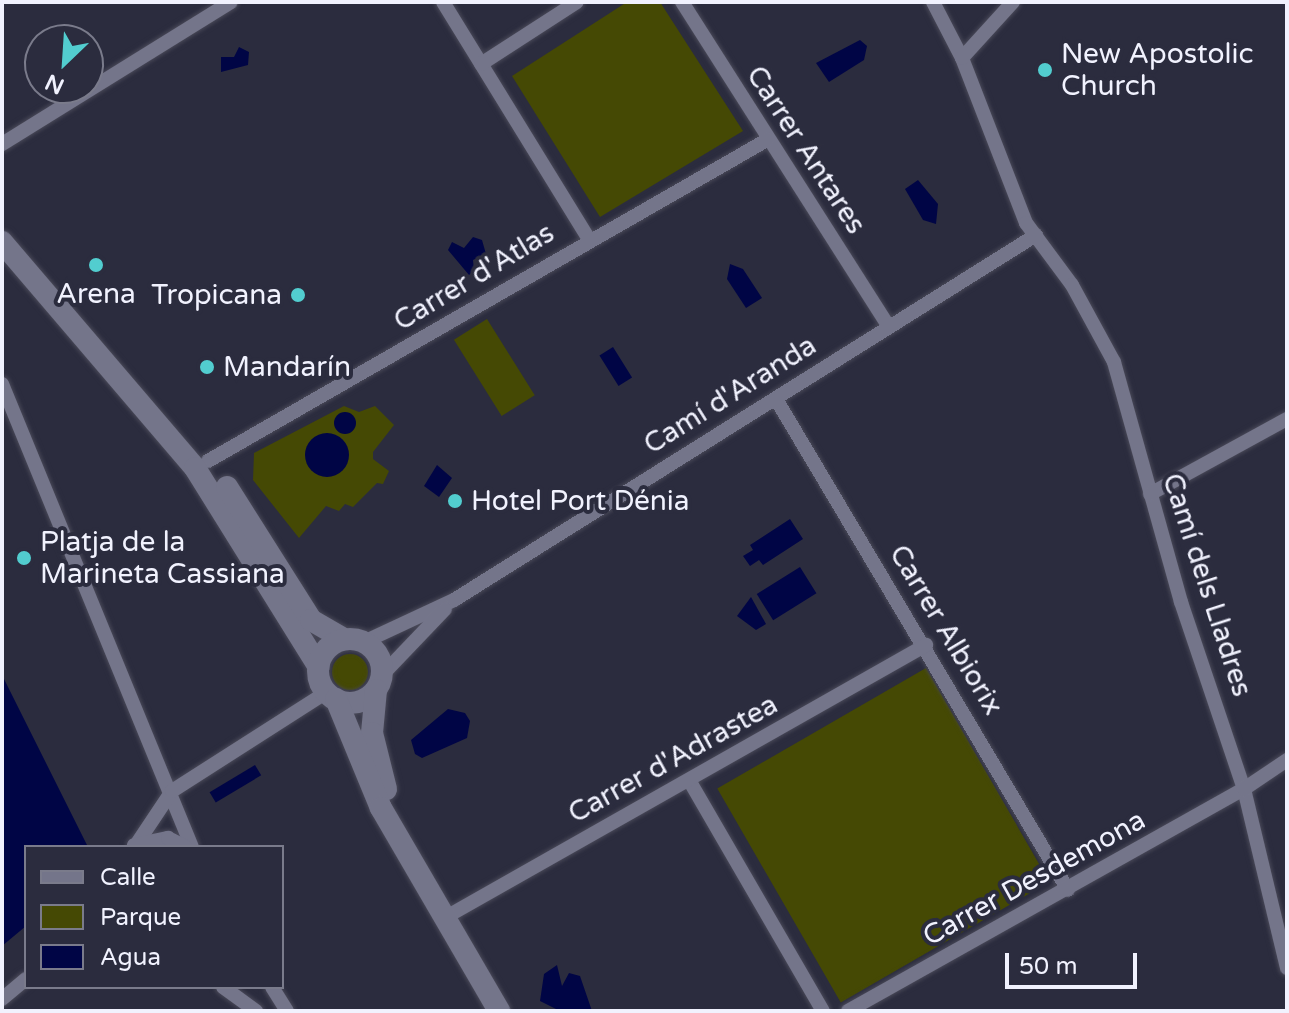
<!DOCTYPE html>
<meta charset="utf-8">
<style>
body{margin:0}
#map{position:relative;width:1289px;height:1013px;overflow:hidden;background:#2b2c3e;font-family:"Varela Round",sans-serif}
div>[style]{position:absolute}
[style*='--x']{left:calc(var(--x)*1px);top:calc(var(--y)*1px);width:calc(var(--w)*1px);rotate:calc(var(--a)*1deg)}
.green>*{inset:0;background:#454904;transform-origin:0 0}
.round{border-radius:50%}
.water>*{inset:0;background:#000545;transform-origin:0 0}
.roads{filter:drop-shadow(0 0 2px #494958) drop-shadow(0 0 2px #494958)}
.street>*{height:14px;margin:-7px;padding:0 7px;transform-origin:7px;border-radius:7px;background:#74758a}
.secondary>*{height:22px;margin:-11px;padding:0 11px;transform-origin:11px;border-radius:11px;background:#74758a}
.secondary>.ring{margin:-11px;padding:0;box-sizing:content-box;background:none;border:22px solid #74758a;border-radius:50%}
.dots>*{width:22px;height:22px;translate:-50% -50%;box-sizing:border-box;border:4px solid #2b2c3e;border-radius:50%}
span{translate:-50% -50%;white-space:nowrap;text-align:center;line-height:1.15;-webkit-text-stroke:8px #2b2c3e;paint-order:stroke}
.poi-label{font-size:28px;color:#f1f2fe}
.left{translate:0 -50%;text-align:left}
.right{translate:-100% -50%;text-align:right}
.street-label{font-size:28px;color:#f1f2fe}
.frame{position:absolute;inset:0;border:4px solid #f1f2fe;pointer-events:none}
.legend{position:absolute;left:24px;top:845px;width:260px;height:144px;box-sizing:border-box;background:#2b2c3e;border:2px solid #7a7b8b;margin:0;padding:10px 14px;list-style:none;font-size:24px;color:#f1f2fe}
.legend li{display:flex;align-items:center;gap:16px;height:40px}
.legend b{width:40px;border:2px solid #7a7b8b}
.north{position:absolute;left:24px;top:24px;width:80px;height:80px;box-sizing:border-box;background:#2b2c3e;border:2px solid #7a7b8b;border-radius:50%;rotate:205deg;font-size:22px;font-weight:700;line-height:32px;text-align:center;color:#f1f2fe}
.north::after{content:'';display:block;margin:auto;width:28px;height:36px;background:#52cdcf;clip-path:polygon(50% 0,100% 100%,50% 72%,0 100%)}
.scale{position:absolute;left:1005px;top:953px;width:132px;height:36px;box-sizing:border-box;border:4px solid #f1f2fe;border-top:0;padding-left:10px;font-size:24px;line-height:28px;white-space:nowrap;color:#f1f2fe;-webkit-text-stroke:6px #2b2c3e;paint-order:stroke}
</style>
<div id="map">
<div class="green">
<div style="clip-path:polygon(627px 2px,660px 2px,743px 131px,600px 217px,512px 76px)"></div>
<div style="left:487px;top:319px;width:90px;height:39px;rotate:58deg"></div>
<div style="clip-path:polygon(344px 406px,359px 412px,375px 406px,394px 425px,373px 452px,373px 459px,389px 471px,383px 484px,377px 483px,353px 507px,345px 504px,339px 511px,326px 506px,299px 538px,253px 480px,254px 453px)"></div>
<div class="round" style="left:332px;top:654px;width:36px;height:36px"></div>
<div style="left:926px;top:668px;width:247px;height:241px;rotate:60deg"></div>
</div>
<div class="water">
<div style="clip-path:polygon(860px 40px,867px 46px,864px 60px,829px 82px,816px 63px)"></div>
<div style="clip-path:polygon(239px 47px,249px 52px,248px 65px,221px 72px,221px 57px,234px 57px)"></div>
<div style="clip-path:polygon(918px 180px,938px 204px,936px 224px,923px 220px,905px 189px)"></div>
<div style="clip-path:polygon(473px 237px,482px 240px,486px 254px,473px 260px,474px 271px,469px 275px,448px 250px,452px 242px,464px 248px)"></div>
<div style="clip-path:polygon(730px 264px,743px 269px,762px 298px,746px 308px,727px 279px)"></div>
<div style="left:613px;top:347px;width:36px;height:16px;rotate:58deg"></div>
<div class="round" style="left:334px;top:412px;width:22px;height:22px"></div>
<div class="round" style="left:305px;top:433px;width:44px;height:44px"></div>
<div style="clip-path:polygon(437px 465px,452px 478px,439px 497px,424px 486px)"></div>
<div style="clip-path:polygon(790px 519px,803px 539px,763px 565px,759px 560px,750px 566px,743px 556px,753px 550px,750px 545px)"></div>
<div style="left:800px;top:567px;width:31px;height:51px;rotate:58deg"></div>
<div style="clip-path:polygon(751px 597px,766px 624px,756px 630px,737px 616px)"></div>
<div style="clip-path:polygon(2px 675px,88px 847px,26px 847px,26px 926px,2px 946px)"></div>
<div style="clip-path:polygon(448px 709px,465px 713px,470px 721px,467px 738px,422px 758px,415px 754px,411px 740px)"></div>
<div style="left:255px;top:765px;width:12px;height:53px;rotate:59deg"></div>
<div style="clip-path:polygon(557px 965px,562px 986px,569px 973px,580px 976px,592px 1011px,560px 1011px,540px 1001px,544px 974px)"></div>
</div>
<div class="roads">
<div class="street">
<div style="--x:443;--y:2;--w:278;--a:58.4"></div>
<div style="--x:682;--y:2;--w:383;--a:57.5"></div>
<div style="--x:933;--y:2;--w:63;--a:62.6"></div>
<div style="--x:962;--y:58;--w:177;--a:68.8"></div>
<div style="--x:1026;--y:223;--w:77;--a:53.4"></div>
<div style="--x:1072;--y:285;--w:88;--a:61.4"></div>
<div style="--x:1114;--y:362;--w:249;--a:74.4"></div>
<div style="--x:1181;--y:602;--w:197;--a:71.4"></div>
<div style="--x:1244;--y:789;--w:184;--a:76.5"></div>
<div style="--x:962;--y:58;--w:76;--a:-47.7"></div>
<div style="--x:481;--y:64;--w:114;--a:-32.9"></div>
<div style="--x:2;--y:144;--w:269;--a:-31.8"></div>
<div style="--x:2;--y:384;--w:500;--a:67.69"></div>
<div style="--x:776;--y:399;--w:571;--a:59.26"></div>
<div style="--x:208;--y:461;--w:645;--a:-29.87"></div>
<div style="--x:1150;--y:494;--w:156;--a:-28.7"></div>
<div style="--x:364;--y:642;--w:99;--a:-25"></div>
<div style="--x:454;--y:600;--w:687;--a:-32.09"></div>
<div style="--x:382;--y:675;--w:91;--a:-46.3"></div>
<div style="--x:689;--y:780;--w:267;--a:59.9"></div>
<div style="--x:138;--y:842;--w:61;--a:-56.3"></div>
<div style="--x:172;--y:791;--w:184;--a:-32.6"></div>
<div style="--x:134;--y:845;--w:35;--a:-12"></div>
<div style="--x:168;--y:838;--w:20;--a:27"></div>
<div style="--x:446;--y:917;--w:552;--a:-29.54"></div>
<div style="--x:223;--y:987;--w:41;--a:36"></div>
<div style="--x:272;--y:987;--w:28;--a:58"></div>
<div style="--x:2;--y:999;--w:31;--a:-40"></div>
<div style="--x:848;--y:1011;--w:454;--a:-29.3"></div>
<div style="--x:1244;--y:789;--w:52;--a:-34"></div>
</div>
<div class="secondary">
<div style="--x:2;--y:242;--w:297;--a:49.5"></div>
<div style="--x:195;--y:468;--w:234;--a:58.1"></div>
<div style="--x:227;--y:487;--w:157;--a:57.7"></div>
<div style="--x:311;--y:620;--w:38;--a:30"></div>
<div class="ring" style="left:318px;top:639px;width:42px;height:42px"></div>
<div style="--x:376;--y:690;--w:43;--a:95.3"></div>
<div style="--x:372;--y:733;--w:58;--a:76"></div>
<div style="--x:336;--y:699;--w:118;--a:67.6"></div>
<div style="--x:381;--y:808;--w:235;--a:59.8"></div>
</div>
</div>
<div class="dots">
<div style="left:1045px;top:70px;background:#52cdcf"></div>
<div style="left:96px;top:265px;background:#52cdcf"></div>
<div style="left:298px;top:295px;background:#52cdcf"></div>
<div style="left:207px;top:367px;background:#52cdcf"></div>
<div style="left:455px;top:501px;background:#52cdcf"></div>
<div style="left:24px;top:558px;background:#52cdcf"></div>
</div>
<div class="poi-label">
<span class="left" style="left:1061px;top:70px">New Apostolic<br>Church</span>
<span style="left:96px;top:294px">Arena</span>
<span class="right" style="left:282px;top:295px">Tropicana</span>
<span class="left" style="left:223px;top:367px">Mandarín</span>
<span class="left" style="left:471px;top:501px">Hotel Port Dénia</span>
<span class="left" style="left:40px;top:558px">Platja de la<br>Marineta Cassiana</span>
</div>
<div class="street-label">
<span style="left:806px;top:150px;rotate:57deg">Carrer Antares</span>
<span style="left:474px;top:277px;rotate:-31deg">Carrer d'Atlas</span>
<span style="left:730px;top:395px;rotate:-32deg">Camí d'Aranda</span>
<span style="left:1207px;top:585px;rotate:72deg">Camí dels Lladres</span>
<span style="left:946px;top:630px;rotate:59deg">Carrer Albiorix</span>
<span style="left:673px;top:759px;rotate:-29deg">Carrer d'Adrastea</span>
<span style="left:1034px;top:878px;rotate:-29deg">Carrer Desdemona</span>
</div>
<div class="frame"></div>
<ul class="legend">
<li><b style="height:10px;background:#74758a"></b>Calle</li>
<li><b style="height:22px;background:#454904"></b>Parque</li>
<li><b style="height:22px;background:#000545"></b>Agua</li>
</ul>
<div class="north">N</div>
<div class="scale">50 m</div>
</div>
